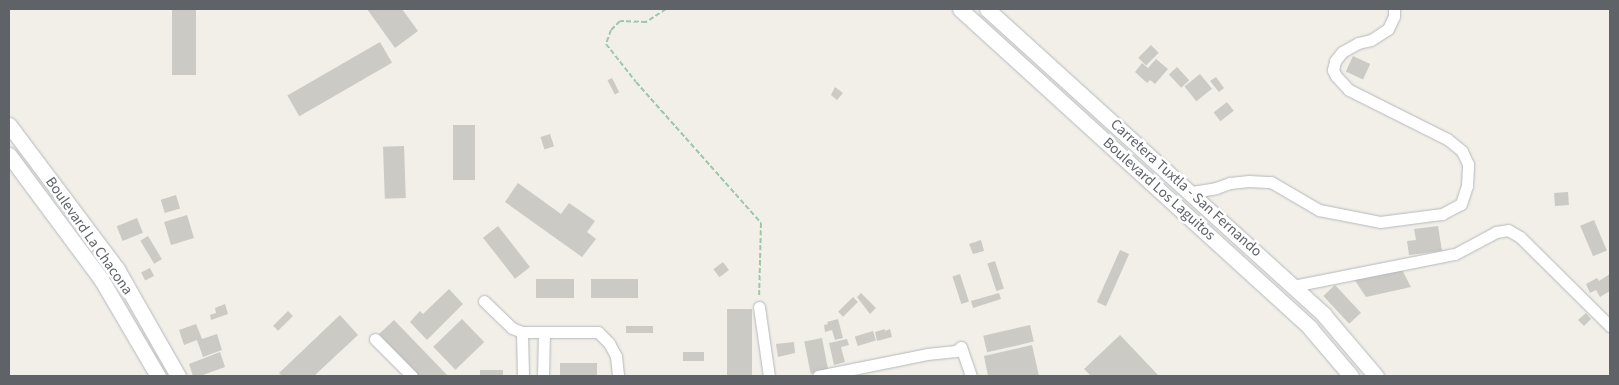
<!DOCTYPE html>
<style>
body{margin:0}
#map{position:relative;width:1619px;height:385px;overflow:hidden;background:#f1efe8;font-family:"Source Sans 3",sans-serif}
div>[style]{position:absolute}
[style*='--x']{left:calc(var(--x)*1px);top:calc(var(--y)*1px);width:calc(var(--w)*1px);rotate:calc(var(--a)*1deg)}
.building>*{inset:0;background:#cccac5;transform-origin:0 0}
.path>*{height:2px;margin-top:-1px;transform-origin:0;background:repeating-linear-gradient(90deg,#9cc7a9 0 5px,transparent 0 7.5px)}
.roads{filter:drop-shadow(0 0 1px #b5b8bc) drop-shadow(0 0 1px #b5b8bc)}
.street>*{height:11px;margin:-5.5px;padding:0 5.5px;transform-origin:5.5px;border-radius:5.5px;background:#fff}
.secondary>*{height:15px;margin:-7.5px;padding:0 7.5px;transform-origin:7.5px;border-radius:7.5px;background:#fff}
span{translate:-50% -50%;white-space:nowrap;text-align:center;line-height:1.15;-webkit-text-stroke:5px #fff;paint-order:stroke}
.street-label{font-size:15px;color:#5f6368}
.frame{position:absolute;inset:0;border:10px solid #5f6368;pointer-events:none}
</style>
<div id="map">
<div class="building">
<div style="left:172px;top:9px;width:24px;height:66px"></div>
<div style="clip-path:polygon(367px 9px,402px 9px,418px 31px,395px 48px)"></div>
<div style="left:380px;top:42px;width:24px;height:107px;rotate:60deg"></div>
<div style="left:1151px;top:45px;width:11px;height:18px;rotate:45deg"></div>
<div style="left:1353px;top:56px;width:19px;height:17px;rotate:25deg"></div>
<div style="clip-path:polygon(1156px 59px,1168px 69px,1155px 84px,1150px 80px,1147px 83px,1135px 72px,1142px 63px,1148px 68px)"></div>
<div style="left:1177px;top:67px;width:18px;height:11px;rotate:47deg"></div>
<div style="left:1200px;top:74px;width:19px;height:20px;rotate:51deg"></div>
<div style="clip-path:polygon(1216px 77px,1224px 88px,1219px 92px,1210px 81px)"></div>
<div style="left:612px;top:78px;width:16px;height:5px;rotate:63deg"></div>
<div style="clip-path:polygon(835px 87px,843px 93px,837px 100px,831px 95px)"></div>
<div style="left:1227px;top:102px;width:11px;height:17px;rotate:52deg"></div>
<div style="left:453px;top:125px;width:22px;height:55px"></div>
<div style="left:550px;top:134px;width:13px;height:10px;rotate:72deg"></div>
<div style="left:404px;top:146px;width:52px;height:21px;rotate:88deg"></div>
<div style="clip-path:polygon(518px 183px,561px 214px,569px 203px,595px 221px,587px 232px,596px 239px,582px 257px,505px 202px)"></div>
<div style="left:1568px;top:192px;width:13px;height:14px;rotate:86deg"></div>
<div style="left:176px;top:195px;width:14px;height:16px;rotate:73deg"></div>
<div style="left:187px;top:215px;width:24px;height:24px;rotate:73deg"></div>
<div style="left:137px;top:218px;width:16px;height:22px;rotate:68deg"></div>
<div style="left:1594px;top:220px;width:33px;height:15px;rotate:67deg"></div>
<div style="left:498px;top:226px;width:52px;height:19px;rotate:52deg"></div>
<div style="clip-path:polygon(1438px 226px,1442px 251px,1409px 255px,1407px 241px,1416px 240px,1414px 229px)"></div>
<div style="left:148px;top:236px;width:27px;height:9px;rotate:59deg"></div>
<div style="clip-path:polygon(981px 240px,984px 251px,973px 254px,969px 244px)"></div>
<div style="left:1120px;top:250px;width:10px;height:57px;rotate:24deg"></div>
<div style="left:995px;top:261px;width:29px;height:8px;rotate:72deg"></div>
<div style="left:723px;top:262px;width:10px;height:12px;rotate:53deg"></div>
<div style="clip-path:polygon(1400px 266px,1411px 287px,1366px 297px,1352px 276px)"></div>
<div style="left:150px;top:268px;width:9px;height:10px;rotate:63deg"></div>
<div style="left:960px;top:274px;width:29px;height:8px;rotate:72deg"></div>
<div style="clip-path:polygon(1610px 274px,1610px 291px,1600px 297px,1596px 290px,1590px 293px,1586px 284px,1597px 278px,1599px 281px)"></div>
<div style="left:536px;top:279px;width:38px;height:19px"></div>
<div style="left:591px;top:279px;width:47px;height:19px"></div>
<div style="left:1335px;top:285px;width:38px;height:16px;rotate:47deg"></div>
<div style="clip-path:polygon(449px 289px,463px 304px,427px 340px,410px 322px,420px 311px,423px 314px)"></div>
<div style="clip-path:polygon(861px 293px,876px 308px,870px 314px,857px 297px)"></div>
<div style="clip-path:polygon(999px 293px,1001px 299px,973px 308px,971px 301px)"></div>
<div style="left:853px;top:297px;width:7px;height:21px;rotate:45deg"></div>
<div style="clip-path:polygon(225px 304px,228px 314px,211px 320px,210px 315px,216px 313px,215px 308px)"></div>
<div style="left:727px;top:309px;width:25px;height:67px"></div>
<div style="left:288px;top:311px;width:7px;height:21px;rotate:45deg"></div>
<div style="clip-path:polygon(1586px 313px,1591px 319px,1584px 326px,1578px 320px)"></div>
<div style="clip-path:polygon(340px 315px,358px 335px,314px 376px,282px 376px,279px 373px)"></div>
<div style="left:462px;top:319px;width:32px;height:40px;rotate:46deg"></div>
<div style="clip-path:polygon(838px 319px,843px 338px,835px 340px,832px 330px,825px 332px,824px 325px,828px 324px,827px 322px)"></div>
<div style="clip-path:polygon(394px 320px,448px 376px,419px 376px,379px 334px)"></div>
<div style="clip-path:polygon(196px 324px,202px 339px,217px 334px,222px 350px,203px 357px,197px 340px,184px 345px,179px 330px)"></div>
<div style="left:1030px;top:325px;width:17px;height:48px;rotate:77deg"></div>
<div style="left:653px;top:326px;width:7px;height:27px;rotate:90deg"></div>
<div style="clip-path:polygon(885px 329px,885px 331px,890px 329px,892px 337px,877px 341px,875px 332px)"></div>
<div style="left:873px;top:331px;width:10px;height:19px;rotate:73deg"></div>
<div style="clip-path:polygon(1120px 335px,1159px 376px,1091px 376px,1084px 369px)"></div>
<div style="left:822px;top:338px;width:33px;height:18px;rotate:79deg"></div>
<div style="clip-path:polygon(847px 339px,849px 345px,841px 347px,845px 362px,834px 365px,829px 343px)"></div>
<div style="clip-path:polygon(794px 342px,795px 353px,778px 357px,776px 344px)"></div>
<div style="clip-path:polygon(1032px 345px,1039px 376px,988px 376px,984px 356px)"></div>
<div style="clip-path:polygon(220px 352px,225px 367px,200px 376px,193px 376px,189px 364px)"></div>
<div style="left:683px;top:352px;width:21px;height:9px"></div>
<div style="left:597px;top:363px;width:13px;height:37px;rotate:90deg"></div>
<div style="left:480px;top:370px;width:23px;height:6px"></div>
</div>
<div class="path">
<div style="--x:666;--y:9;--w:24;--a:147"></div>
<div style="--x:646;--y:22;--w:26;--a:-178"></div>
<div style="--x:620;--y:21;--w:13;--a:135"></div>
<div style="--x:611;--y:30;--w:15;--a:110"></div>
<div style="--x:606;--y:44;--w:48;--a:51.7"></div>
<div style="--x:636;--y:82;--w:188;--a:48.4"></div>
<div style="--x:761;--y:223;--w:74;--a:91.5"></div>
</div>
<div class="roads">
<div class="street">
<div style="--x:1192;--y:192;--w:24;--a:-9"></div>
<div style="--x:1216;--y:188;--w:15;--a:-20"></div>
<div style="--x:1230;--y:183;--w:19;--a:-6"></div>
<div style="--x:1249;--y:181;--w:22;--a:3"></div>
<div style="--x:1271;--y:182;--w:56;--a:30.3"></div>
<div style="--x:1319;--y:210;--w:62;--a:11.1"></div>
<div style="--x:1380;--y:222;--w:63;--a:-7.4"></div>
<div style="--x:1442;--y:214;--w:21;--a:-28"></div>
<div style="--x:1461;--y:204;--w:19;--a:-72"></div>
<div style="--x:1467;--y:186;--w:22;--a:-87"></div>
<div style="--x:1468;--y:164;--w:14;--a:-115"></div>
<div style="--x:1462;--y:151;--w:19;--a:-141"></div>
<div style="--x:1447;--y:139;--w:110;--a:-153.4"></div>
<div style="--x:1349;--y:90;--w:19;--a:-133"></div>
<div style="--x:1336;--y:76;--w:7;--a:-117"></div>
<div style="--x:1333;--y:70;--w:9;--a:-77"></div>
<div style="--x:1335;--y:61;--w:11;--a:-52"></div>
<div style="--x:1342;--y:52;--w:18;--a:-29"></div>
<div style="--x:1358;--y:43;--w:13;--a:-13"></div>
<div style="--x:1371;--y:40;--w:20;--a:-33"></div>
<div style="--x:1388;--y:29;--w:14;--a:-65"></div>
<div style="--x:1394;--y:16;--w:7;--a:-90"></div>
<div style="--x:1293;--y:286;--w:165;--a:-11.2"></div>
<div style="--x:1455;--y:254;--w:47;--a:-28.2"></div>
<div style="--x:1496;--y:232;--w:12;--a:-9"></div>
<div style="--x:1508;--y:230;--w:14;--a:30"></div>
<div style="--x:1520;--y:237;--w:127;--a:44.7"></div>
<div style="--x:484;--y:301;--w:39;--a:44"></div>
<div style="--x:512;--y:328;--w:11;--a:22"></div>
<div style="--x:522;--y:332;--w:76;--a:0"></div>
<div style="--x:598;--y:332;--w:16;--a:45"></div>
<div style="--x:609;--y:343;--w:15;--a:62"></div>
<div style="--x:616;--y:356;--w:20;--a:84"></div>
<div style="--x:759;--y:307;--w:70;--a:81.8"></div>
<div style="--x:522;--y:332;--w:44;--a:88.7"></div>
<div style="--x:375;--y:339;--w:52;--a:45"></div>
<div style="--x:543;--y:376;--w:44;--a:-88.7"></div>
<div style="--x:818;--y:376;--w:111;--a:-11.4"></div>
<div style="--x:927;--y:354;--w:29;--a:-6"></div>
<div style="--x:956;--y:351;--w:6;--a:-39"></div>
<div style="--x:961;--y:347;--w:31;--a:71"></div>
</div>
<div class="secondary">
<div style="--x:960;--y:9;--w:474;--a:42.3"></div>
<div style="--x:1310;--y:328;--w:63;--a:49.5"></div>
<div style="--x:987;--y:9;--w:455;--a:42.2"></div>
<div style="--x:1324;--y:315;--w:80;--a:49.6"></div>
<div style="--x:9;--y:125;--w:180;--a:53.1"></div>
<div style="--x:117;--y:269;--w:123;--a:60.3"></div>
<div style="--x:9;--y:155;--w:154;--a:53.4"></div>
<div style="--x:101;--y:279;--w:113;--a:59.6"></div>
</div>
</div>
<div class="street-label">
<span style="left:1186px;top:188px;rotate:42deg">Carretera Tuxtla - San Fernando</span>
<span style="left:1159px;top:189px;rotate:42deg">Boulevard Los Laguitos</span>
<span style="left:89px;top:236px;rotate:55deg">Boulevard La Chacona</span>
</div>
<div class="frame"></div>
</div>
